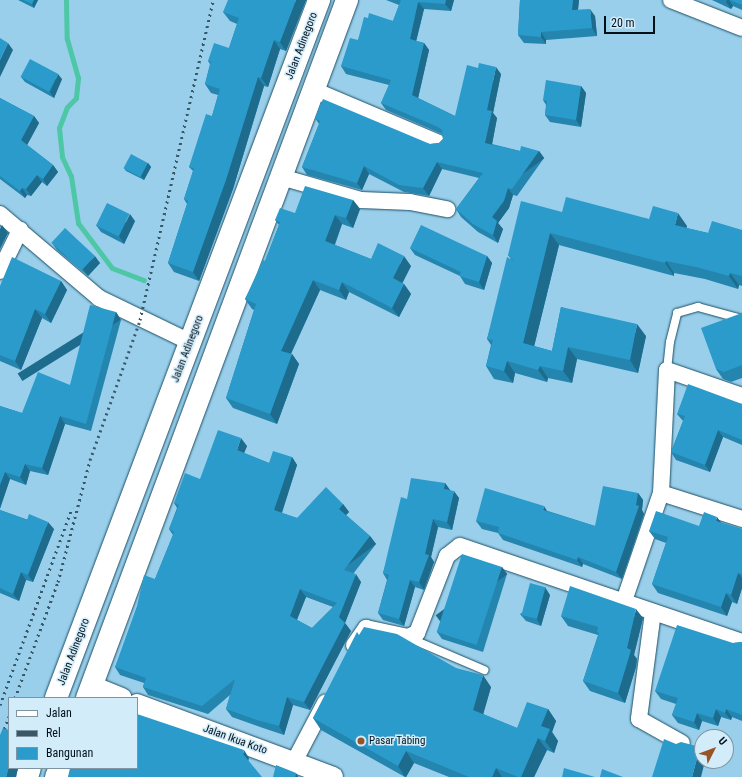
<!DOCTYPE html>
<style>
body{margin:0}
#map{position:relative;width:742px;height:777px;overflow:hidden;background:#9acfeb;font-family:"Roboto Condensed",sans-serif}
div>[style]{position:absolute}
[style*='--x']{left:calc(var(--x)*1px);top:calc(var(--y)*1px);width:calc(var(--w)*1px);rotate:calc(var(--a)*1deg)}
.stream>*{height:5px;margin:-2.5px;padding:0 2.5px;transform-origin:2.5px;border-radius:2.5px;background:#4dc7a5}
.roads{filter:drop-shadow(0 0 1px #1a4f66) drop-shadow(0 0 1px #1a4f66)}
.service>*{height:8px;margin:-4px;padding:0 4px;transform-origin:4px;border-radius:4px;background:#fff}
.minor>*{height:16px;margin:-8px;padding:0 8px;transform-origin:8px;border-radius:8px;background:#fff}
.tertiary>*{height:20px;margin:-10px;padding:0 10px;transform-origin:10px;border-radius:10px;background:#fff}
.trunk>*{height:22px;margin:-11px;padding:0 11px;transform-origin:11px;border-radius:11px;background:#fff}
.rail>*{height:3px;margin-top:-1.5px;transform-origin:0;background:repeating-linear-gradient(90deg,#395767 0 2px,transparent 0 6px)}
.wall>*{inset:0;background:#2485af}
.shaded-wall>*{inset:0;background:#1d6c8e;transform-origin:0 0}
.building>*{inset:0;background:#2a9bcb;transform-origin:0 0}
.dots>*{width:11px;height:11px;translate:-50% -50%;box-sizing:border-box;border:2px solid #d2ecfa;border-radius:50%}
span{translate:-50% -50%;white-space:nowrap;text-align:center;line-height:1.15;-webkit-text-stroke:3px #d2ecfa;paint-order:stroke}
.street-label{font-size:11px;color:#00111a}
.poi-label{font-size:11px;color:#00111a}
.left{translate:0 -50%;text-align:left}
.legend{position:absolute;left:8px;top:697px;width:130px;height:72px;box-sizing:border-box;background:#d2ecfa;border:1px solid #7e94a0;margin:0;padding:5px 7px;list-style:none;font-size:12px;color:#00111a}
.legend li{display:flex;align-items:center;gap:8px;height:20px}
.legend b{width:20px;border:1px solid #7e94a0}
.north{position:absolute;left:694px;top:729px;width:40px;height:40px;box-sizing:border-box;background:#d2ecfa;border:1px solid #7e94a0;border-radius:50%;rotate:48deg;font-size:11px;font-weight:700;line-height:16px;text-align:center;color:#00111a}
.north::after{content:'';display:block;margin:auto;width:14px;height:18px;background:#985427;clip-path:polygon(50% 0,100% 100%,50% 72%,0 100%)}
.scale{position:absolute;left:604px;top:16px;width:51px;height:18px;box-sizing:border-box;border:2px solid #00111a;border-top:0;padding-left:5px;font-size:12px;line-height:14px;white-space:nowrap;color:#00111a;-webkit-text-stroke:3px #d2ecfa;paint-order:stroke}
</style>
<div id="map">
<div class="stream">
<div style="--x:66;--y:0;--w:39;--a:89"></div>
<div style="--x:67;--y:39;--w:41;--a:74.2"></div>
<div style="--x:78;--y:78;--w:20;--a:96"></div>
<div style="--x:76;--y:98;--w:13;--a:135"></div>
<div style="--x:67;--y:107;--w:22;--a:111"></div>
<div style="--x:59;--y:128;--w:29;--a:84"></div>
<div style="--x:62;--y:157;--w:21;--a:65"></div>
<div style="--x:71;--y:176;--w:48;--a:81.5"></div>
<div style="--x:78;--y:223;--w:56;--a:52.9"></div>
<div style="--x:112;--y:268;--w:34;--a:21"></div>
</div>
<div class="roads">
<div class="service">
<div style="--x:667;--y:370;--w:28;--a:-84"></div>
<div style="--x:670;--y:342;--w:30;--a:-76"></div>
<div style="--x:677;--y:313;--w:22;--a:-16"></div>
<div style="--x:698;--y:307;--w:46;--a:15.3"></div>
<div style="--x:409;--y:638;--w:82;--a:23.1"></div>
</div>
<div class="minor">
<div style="--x:671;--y:0;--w:76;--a:21.5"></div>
<div style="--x:314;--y:90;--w:136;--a:23"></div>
<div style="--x:281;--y:177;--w:83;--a:16"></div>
<div style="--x:361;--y:200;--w:49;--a:2.3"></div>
<div style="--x:410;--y:202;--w:38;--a:11"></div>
<div style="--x:0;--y:214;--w:130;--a:40.3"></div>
<div style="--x:99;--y:298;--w:101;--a:25.8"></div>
<div style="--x:0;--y:271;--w:46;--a:-64"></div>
<div style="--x:661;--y:493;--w:85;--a:17.8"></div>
<div style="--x:624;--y:601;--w:114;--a:-71.1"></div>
<div style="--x:661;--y:493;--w:123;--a:-87.2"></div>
<div style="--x:667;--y:370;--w:79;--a:19.1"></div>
<div style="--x:653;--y:612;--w:108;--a:97.5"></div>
<div style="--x:639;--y:719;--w:49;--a:29.2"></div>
<div style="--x:354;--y:645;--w:21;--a:-55"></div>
<div style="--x:366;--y:628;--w:43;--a:12.1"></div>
<div style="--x:408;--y:637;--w:10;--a:-24"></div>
<div style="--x:417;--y:633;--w:83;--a:-68.7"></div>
<div style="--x:447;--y:556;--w:16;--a:-38"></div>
<div style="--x:460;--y:546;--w:298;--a:18.8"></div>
<div style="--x:294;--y:762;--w:67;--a:-62.3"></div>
</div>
<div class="tertiary">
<div style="--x:92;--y:686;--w:32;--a:22"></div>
<div style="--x:137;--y:704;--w:209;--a:20.4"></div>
</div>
<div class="trunk">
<div style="--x:56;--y:698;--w:746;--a:-69.35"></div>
<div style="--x:87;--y:698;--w:745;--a:-69.57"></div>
<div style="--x:27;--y:777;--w:9;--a:-72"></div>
<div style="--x:56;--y:777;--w:10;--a:-66"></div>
</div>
</div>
<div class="rail">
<div style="--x:15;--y:698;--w:124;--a:-69.7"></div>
<div style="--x:58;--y:582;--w:126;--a:-75.3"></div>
<div style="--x:90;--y:460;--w:149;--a:-70.3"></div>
<div style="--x:140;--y:320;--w:328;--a:-77.1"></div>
<div style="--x:0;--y:705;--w:210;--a:-69.9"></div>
<div style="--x:0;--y:740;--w:26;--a:-69"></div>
</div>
<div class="wall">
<div style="clip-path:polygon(18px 0,38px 0,34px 8px)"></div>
<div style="clip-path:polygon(306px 0,286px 51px,280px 49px,268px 87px,264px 86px,233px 189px,199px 281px,174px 272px,168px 263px,187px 204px,184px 199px,193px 171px,189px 167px,212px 116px,218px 95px,211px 93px,205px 84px,210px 64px,208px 61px,229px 48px,237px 24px,230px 21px,223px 12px)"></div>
<div style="clip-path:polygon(386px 0,454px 0,451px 11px,424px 9px,416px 41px,424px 43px,429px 50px,418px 98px,455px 116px,501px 74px,493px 113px,497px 118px,492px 144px,520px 151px,539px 151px,544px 158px,517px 196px,513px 195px,509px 208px,498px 223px,503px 229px,498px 243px,478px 232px,461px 217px,456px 209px,479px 178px,442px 169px,429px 196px,404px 192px,369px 174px,362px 190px,307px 175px,302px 167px,319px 124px,315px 118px,430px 144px,439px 143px,443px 139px,442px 134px,386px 110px,381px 103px,389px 85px,346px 74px,341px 66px,358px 40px,368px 18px,393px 21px,399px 5px)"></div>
<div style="clip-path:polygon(520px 0,579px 0,578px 10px,595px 16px,597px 36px,546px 40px,546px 44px,524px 43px,518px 35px)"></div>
<div style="clip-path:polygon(712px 0,742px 0,742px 10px,733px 6px,731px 9px)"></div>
<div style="clip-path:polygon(21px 77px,62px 79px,54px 98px,25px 82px)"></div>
<div style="clip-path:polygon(581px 86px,586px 93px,581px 127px,550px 122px,545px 115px,546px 105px,543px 100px)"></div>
<div style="clip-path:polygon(0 98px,34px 116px,39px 123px,27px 145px,53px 165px,58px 172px,47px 186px,42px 182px,31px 196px,27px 195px,25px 198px,0 179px)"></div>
<div style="clip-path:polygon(148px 163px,151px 167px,144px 180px,126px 171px,124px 168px)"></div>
<div style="clip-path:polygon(353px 200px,360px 209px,353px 228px,342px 224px,335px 245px,371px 259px,411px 266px,402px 283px,404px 284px,411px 294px,399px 317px,349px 292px,346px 300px,320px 290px,291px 354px,292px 354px,299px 364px,277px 424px,233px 408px,226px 398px,254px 310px,252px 309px,245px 299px,265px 261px,279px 225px,275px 220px,295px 213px)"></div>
<div style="clip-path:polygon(562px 212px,649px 219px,687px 226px,686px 228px,708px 233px,742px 230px,742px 286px,739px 285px,738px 289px,705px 279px,674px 273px,674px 276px,559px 245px,534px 346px,552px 351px,561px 307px,646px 336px,638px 373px,577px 359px,572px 383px,548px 378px,547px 382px,515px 373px,513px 383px,494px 379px,486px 366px,491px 345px,487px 339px,511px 259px,508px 255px)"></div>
<div style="clip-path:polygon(135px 221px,124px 244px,101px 232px,96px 225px)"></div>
<div style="clip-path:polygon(52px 243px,100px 263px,88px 276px,57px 250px)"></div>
<div style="clip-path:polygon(410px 248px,487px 256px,492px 263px,484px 290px,465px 284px,460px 276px,415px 255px)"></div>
<div style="clip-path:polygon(61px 281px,67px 290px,51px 323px,42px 318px,21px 370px,0 361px,0 286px)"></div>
<div style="clip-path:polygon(116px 312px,121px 320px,91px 431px,65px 424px,48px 475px,30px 471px,26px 485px,10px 479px,0 509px,0 406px,22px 413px,70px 385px)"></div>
<div style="clip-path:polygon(742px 313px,742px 378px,731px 382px,723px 379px,716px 369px)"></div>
<div style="clip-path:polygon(742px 404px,742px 445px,723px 437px,710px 472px,676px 460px,671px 452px,683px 421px,677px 414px)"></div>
<div style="clip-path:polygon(evenodd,247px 446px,244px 453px,269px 463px,292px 457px,297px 465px,282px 513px,297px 518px,343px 504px,349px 512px,346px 515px,370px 536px,376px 544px,353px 574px,361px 582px,345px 623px,351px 631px,310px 710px,293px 705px,284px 735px,263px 728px,232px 717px,226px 709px,230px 695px,208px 714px,148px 695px,143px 687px,144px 683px,120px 675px,115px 667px,155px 579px,173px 535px,169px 529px,177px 508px,174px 503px,200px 479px,247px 446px,306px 597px,333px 607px,312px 628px,297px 620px,306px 597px)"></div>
<div style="clip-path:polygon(445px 483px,450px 490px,459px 498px,452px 530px,438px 527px,431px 557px,434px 562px,424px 590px,415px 587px,404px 626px,383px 620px,378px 613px,387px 580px,383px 573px,407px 499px)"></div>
<div style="clip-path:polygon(638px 493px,643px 500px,642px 510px,644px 514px,622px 579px,583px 564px,582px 567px,503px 540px,498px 533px,482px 529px,476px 521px,548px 511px,595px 526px)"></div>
<div style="clip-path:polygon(0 510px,54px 529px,33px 582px,26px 580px,19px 601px,0 593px)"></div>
<div style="clip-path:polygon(722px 523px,742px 529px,742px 588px,737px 604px,732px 602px,727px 616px,658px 593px,652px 584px,666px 543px,655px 539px,649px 531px,699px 526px)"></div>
<div style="clip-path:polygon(502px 567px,507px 574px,483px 652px,442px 639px,437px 632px)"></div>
<div style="clip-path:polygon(550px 595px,541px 626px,526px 621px,520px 614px)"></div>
<div style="clip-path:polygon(561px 616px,643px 618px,634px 655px,637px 659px,636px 667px,625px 703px,590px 691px,583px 681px,598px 635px,568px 626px)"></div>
<div style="clip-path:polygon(359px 635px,456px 668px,491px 687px,483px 714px,517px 728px,548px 709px,556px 721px,552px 732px,558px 741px,554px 753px,547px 750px,534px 777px,449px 777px,414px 763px,406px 777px,405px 777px,321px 730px,313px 718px)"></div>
<div style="clip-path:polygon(742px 642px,742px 721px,732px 717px,731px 720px,721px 717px,718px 726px,702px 721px,699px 730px,678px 723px,672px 715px,676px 704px,661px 699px,655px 691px,733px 643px)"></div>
</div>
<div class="shaded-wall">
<div style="clip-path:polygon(34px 0,38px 0,34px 8px,32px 4px)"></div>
<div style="clip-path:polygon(296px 0,306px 0,286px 51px,280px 42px)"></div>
<div style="clip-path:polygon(446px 0,454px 0,451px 11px,445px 4px)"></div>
<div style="clip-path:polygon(573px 0,579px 0,577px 18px,572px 10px)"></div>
<div style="clip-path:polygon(727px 0,729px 0,733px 6px,731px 9px,726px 2px)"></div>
<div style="clip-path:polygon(418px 2px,424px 9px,415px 46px,410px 39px)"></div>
<div style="clip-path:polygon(590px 9px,595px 16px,597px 36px,592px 28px)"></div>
<div style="clip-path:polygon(541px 32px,546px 40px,546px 44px,541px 37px)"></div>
<div style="clip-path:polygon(274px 40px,280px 49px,268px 87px,261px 78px)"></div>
<div style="clip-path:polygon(8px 43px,13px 50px,0 77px,0 60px)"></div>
<div style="clip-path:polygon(424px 43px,429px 50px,417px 103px,412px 95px)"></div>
<div style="clip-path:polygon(496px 67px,501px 74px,493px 113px,497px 118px,491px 150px,485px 143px,487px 110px)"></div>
<div style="clip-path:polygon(58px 74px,62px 79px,54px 98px,50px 92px)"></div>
<div style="clip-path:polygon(258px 77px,264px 86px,233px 189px,199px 281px,193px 272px)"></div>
<div style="clip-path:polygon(581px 86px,586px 93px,581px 127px,576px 120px)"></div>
<div style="clip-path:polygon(34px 116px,39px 123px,26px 147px,21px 140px)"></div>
<div style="left:539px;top:151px;width:9px;height:47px;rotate:54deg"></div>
<div style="clip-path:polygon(437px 162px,442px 169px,429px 196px,423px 188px)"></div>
<div style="clip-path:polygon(148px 163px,151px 167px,144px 180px,141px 176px)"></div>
<div style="clip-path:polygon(53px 165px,58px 172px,47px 186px,43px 179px)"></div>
<div style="clip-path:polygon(364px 166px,369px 174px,362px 190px,357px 183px)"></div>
<div style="clip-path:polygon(37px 175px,42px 182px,31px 196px,26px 189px)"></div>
<div style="clip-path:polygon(22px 188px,27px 195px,25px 198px,20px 191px)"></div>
<div style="clip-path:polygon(508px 188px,513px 195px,509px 208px,498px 223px,503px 229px,498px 243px,493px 235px,492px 217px)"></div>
<div style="clip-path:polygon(353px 200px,360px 209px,353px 228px,346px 218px)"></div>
<div style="clip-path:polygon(678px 213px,687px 226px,684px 237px,675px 225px)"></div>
<div style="clip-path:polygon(130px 214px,135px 221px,124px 244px,119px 236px)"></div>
<div style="clip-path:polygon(335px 215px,342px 224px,332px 251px,325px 241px)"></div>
<div style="clip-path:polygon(2px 225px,8px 233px,0 249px,0 229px)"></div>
<div style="clip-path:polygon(550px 233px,559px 245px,532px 355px,523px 343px)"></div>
<div style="clip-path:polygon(95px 256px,100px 263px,88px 276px,83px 269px)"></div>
<div style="clip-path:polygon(404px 256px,411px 266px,400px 288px,393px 278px)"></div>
<div style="clip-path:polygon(487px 256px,492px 263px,484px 290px,479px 282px)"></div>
<div style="clip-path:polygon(666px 261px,674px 273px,674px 276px,665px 263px)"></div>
<div style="clip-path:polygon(730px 273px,739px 285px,738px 289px,729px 276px)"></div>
<div style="clip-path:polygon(313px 280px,320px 290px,288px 360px,281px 351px)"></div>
<div style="clip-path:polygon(61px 281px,67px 290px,51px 323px,45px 314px)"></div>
<div style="clip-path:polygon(342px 282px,349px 292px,346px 300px,339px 290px)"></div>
<div style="clip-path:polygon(404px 284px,411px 294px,399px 317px,392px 308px)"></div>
<div style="clip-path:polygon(35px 309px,42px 318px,21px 370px,15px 361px)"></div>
<div style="left:116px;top:312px;width:9px;height:116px;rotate:58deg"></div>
<div style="clip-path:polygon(637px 324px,646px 336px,638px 373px,630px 360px)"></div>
<div style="clip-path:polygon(568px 347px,577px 359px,572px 383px,563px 371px)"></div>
<div style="clip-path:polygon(292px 354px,299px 364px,277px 424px,270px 414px)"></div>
<div style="clip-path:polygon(507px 361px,515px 373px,513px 383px,504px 371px)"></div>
<div style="clip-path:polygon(540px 366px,548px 378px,547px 382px,538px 370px)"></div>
<div style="clip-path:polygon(60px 416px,65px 424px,48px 475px,42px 468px)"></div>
<div style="clip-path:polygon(718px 430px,723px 437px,710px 472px,705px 465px)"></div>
<div style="clip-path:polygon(241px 438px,247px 446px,242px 458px,237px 450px)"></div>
<div style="clip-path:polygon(292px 457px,297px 465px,280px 518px,274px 510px)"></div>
<div style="clip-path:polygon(25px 464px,30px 471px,26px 485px,20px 477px)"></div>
<div style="clip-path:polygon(5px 472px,10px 479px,0 508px,0 485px)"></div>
<div style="clip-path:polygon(445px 483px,450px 490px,444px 489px)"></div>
<div style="clip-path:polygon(454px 491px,459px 498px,452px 530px,447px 522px)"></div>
<div style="clip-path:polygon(638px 493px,643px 500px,642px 510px,644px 514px,622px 579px,616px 572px,636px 505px)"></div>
<div style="clip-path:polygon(343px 504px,349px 512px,344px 517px,339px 509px)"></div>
<div style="clip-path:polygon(544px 506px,549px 514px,543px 510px)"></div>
<div style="clip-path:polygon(717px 517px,723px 525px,716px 521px)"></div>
<div style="clip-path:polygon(433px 519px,438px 527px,431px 557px,434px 562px,424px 590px,419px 582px,425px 554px)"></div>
<div style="clip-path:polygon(48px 522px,54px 529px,33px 582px,28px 575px)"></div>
<div style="left:370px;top:536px;width:10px;height:43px;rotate:53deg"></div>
<div style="clip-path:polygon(578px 557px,583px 564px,582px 567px,577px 560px)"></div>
<div style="left:502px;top:567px;width:9px;height:82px;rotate:54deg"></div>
<div style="clip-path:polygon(21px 572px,26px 580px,19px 601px,13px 594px)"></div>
<div style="clip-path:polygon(738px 573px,742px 578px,742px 588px,737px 604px,731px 595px)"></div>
<div style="clip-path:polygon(356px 574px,361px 582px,345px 623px,351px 631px,310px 710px,304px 702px)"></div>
<div style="clip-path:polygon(410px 580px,415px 587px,404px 626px,399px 619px)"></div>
<div style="clip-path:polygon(545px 587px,550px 595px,541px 626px,536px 618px)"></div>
<div style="clip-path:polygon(300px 589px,306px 597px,295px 624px,290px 616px)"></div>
<div style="clip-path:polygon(726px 593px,732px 602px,727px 616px,721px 607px)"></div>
<div style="clip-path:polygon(636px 609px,643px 618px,634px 655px,637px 659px,636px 667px,625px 703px,618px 693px,627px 648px)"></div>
<div style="clip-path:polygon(483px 675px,491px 687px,481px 722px,473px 710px)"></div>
<div style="clip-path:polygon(287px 697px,293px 705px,284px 735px,279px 726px)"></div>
<div style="clip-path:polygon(548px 709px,556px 721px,552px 732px,558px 741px,554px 753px,545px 741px,541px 726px)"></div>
<div style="clip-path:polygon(716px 709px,721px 717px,718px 726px,713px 718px)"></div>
<div style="clip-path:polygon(726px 709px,732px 717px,731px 720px,725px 713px)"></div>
<div style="clip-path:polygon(697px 713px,702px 721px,699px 730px,694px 722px)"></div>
<div style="clip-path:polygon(538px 738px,547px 750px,534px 777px,521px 777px)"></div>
<div style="clip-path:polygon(700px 747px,702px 751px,702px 761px,705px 761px,701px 777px,692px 777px)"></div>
<div style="clip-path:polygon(244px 750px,249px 758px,248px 762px,243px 754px)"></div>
<div style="clip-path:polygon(406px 751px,414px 763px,406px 777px,405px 777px,398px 766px)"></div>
<div style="clip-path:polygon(9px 765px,9px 768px,18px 768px,16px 777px,6px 777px)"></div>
<div style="clip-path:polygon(496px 768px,502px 777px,492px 777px)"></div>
<div style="clip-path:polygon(296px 773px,298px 776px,298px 777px,295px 777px)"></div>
</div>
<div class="building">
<div style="clip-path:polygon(23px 0,34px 0,32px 4px)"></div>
<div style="clip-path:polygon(228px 0,296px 0,280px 42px,274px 40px,261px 78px,258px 77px,226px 180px,193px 272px,168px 263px,188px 201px,184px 199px,194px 168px,189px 167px,206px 114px,212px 116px,220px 89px,205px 84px,211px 62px,208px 61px,214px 43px,229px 48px,239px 18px,223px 12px)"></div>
<div style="clip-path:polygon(399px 0,446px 0,445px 4px,418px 2px,410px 39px,424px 43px,412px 95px,455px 116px,467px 65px,478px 68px,479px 63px,496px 67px,487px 110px,492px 111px,485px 143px,520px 151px,521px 146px,539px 151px,512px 189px,508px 188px,504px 201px,492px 217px,497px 221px,493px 235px,473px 224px,456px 209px,483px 173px,437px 162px,423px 188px,399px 185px,364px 166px,357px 183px,302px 167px,320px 121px,315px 118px,323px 99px,430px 144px,439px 143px,443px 139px,442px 130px,438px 127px,381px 103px,391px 80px,341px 66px,350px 38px,358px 40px,364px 17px,368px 18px,369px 13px,393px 21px,401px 0)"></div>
<div style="clip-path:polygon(520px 0,573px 0,572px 10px,590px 9px,592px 28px,541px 32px,541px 37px,518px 35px)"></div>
<div style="clip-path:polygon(730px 0,742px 0,742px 5px)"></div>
<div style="clip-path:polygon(0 38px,8px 43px,0 60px)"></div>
<div style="left:30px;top:59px;width:32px;height:20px;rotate:28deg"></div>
<div style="clip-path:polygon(546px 80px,581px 86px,576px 120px,545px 115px,547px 101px,543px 100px)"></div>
<div style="clip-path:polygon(0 98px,34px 116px,21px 140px,53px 165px,43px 179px,37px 175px,26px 189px,22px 188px,20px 191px,0 176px)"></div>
<div style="left:131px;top:154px;width:19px;height:16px;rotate:28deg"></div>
<div style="clip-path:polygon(305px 186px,353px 200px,346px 218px,335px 215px,325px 241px,371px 259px,378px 243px,404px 256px,393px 278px,404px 284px,392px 308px,342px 282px,339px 290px,313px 280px,281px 351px,292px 354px,270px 414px,226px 398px,256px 304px,245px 299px,263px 260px,265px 261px,280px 222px,275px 220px,280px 208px,295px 213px)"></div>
<div style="clip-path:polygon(566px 197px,649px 219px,653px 206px,678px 213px,675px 225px,708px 233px,712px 221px,742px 230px,742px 276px,730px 273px,729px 276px,696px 267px,666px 261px,665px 263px,550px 233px,523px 343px,552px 351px,561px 307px,637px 324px,630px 360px,568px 347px,563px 371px,540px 366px,538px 370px,507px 361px,504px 371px,486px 366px,493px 340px,487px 339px,507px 257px,514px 261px,508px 255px,521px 201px,562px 212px)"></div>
<div style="left:107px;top:203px;width:25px;height:25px;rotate:26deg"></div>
<div style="clip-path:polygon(421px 225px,487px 256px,479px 282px,459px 276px,461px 272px,410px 248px)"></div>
<div style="left:65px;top:228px;width:41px;height:20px;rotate:43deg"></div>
<div style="clip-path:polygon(12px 257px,61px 281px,45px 314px,35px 309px,15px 361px,0 355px,0 286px)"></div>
<div style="clip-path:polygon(90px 305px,116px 312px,86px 424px,60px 416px,42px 468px,25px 464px,20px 477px,5px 472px,0 485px,0 406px,22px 413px,38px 372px,70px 385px)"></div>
<div style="clip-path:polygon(742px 313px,742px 365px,724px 372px,716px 369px,701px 328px)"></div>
<div style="clip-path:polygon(688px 384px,742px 404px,742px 440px,718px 430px,705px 465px,671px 452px,685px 416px,677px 414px)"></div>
<div style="clip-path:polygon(evenodd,218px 430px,241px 438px,237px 450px,269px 463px,273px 451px,292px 457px,274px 510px,297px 518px,326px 487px,343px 504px,339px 509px,370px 536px,344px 570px,356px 574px,339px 617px,345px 623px,304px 702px,287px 697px,279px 726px,257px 720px,226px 709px,235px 679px,202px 706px,143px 687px,146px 678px,115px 667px,137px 606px,144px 575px,155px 579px,174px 532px,169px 529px,179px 505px,174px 503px,185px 473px,200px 479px,218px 430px,300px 589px,337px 603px,312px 628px,290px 616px,300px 589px)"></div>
<div style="clip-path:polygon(411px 478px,445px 483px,444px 489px,454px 491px,447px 522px,433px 519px,425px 554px,429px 555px,419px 582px,410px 580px,399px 619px,378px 613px,389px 575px,383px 573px,401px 497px,407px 499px)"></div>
<div style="clip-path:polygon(603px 486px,638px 493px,636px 505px,639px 506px,616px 572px,578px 557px,577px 560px,498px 533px,499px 527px,476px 521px,485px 488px,544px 506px,543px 510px,595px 526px)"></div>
<div style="clip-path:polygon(0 510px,27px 520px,29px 514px,48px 522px,28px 575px,21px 572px,13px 594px,0 588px)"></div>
<div style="clip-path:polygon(656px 511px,699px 526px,704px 512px,717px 517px,716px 521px,742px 529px,742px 574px,738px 573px,731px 595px,726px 593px,721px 607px,652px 584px,668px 537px,649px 531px)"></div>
<div style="left:462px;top:554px;width:42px;height:82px;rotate:18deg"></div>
<div style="left:530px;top:583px;width:16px;height:33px;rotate:15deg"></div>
<div style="clip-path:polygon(570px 586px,636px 609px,627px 648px,631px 650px,629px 657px,618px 693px,583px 681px,599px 633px,597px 632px,598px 627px,561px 616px)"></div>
<div style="clip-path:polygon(677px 625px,733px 643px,742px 642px,742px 715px,726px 709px,725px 713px,716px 709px,713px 718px,697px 713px,694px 722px,672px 715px,678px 698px,655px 691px)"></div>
<div style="clip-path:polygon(364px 627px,397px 634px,456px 668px,483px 675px,473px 710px,517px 728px,527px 702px,548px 709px,541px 726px,550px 729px,545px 741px,538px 738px,521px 777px,518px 777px,496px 768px,492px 777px,469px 777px,406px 751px,398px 766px,313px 718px,357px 632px,359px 635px)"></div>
<div style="clip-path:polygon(137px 714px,244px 750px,243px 754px,262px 777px,68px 777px,70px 768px,137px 768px)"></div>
<div style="clip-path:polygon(3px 728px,9px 730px,9px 765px,8px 771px,6px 777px,0 777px,0 735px)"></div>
<div style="clip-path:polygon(664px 739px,676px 744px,681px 742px,700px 747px,692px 777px,652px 777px)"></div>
<div style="clip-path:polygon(276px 765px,296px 773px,295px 777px,273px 777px)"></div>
<div style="clip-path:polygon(564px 768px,595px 777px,562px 777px)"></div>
<div style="clip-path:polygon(602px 769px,623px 777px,600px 777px)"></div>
</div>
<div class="dots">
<div style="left:361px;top:741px;background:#985427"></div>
</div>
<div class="street-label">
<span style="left:302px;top:46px;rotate:-69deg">Jalan Adinegoro</span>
<span style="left:188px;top:349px;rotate:-69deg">Jalan Adinegoro</span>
<span style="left:74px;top:652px;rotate:-69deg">Jalan Adinegoro</span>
<span style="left:235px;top:740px;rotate:20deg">Jalan Ikua Koto</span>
</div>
<div class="poi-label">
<span class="left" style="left:369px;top:741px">Pasar Tabing</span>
</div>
<ul class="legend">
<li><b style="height:5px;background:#fff"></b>Jalan</li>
<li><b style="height:5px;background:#395767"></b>Rel</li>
<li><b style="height:11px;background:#2a9bcb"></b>Bangunan</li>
</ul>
<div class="north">U</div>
<div class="scale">20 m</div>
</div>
